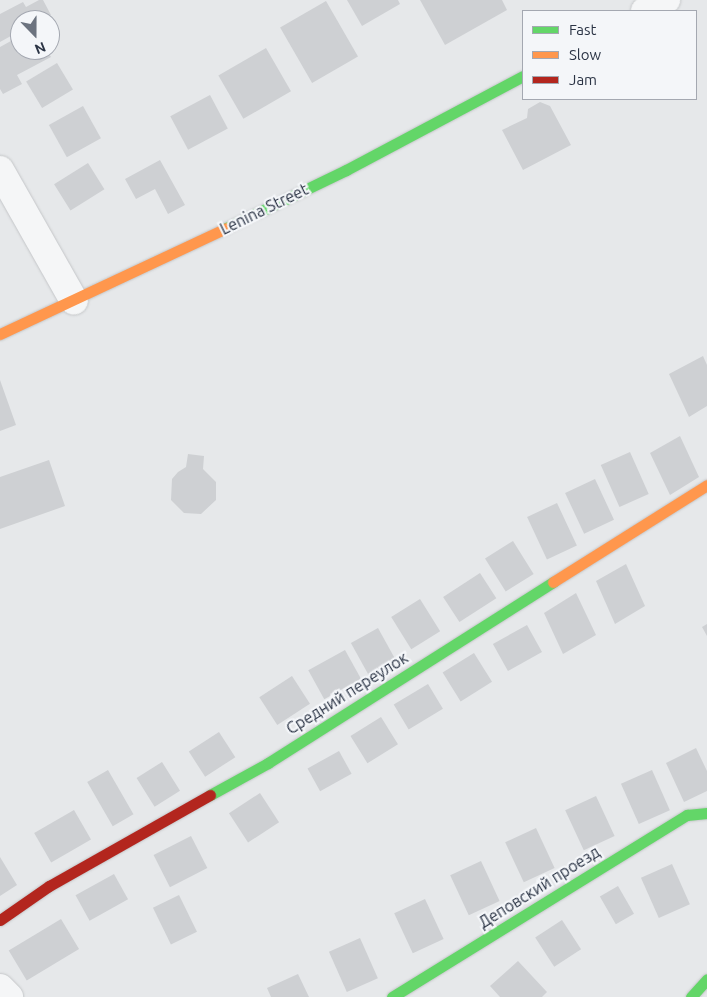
<!DOCTYPE html>
<meta charset="utf-8">
<style>
body{margin:0}
#map{position:relative;width:707px;height:997px;overflow:hidden;background:#e6e8ea;font-family:Ubuntu,sans-serif}
div>[style]{position:absolute}
[style*='--x']{left:calc(var(--x)*1px);top:calc(var(--y)*1px);width:calc(var(--w)*1px);rotate:calc(var(--a)*1deg)}
.building>*{inset:0;background:#ced0d3;transform-origin:0 0}
.roads{filter:drop-shadow(0 0 1px #c4c6c8) drop-shadow(0 0 1px #c4c6c8)}
.street>*{height:28px;margin:-14px;padding:0 14px;transform-origin:14px;border-radius:14px;background:#f5f6f7}
.fast>*{height:11px;margin:-5.5px;padding:0 5.5px;transform-origin:5.5px;border-radius:5.5px;background:#63d668}
.slow>*{height:11px;margin:-5.5px;padding:0 5.5px;transform-origin:5.5px;border-radius:5.5px;background:#ff974d}
.jam>*{height:11px;margin:-5.5px;padding:0 5.5px;transform-origin:5.5px;border-radius:5.5px;background:#b3261e}
span{translate:-50% -50%;white-space:nowrap;text-align:center;line-height:1.15;-webkit-text-stroke:4.5px #f4f6f9;paint-order:stroke}
.street-label{font-size:16px;color:#2b3445}
.legend{position:absolute;left:522px;top:10px;width:175px;height:90px;box-sizing:border-box;background:#f4f6f9;border:1px solid #a4a8b1;margin:0;padding:6px 9px;list-style:none;font-size:15px;color:#2b3445}
.legend li{display:flex;align-items:center;gap:10px;height:25px}
.legend b{width:25px;border:1px solid #a4a8b1}
.north{position:absolute;left:10px;top:10px;width:50px;height:50px;box-sizing:border-box;background:#f4f6f9;border:1px solid #a4a8b1;border-radius:50%;rotate:158deg;font-size:14px;font-weight:700;line-height:20px;text-align:center;color:#2b3445}
.north::after{content:'';display:block;margin:auto;width:18px;height:22px;background:#6c737f;clip-path:polygon(50% 0,100% 100%,50% 72%,0 100%)}
</style>
<div id="map">
<div class="building">
<div style="clip-path:polygon(39px 0,43px 0,51px 15px,42px 20px,20px 20px,20px 31px,0 42px,0 14px,23px 2px,26px 7px)"></div>
<div style="clip-path:polygon(347px 0,398px 0,400px 4px,362px 26px)"></div>
<div style="clip-path:polygon(420px 0,502px 0,507px 10px,445px 45px)"></div>
<div style="left:326px;top:1px;width:64px;height:53px;rotate:60deg"></div>
<div style="clip-path:polygon(20px 36px,20px 50px,47px 50px,51px 57px,17px 75px,22px 84px,3px 94px,0 89px,0 47px)"></div>
<div style="left:266px;top:48px;width:50px;height:55px;rotate:60deg"></div>
<div style="left:57px;top:63px;width:31px;height:36px;rotate:59deg"></div>
<div style="left:210px;top:95px;width:38px;height:45px;rotate:62deg"></div>
<div style="clip-path:polygon(540px 102px,550px 106px,571px 145px,523px 170px,502px 130px,527px 118px,528px 109px)"></div>
<div style="left:83px;top:106px;width:37px;height:39px;rotate:61deg"></div>
<div style="clip-path:polygon(160px 160px,185px 205px,168px 214px,155px 189px,136px 199px,125px 179px)"></div>
<div style="left:88px;top:163px;width:31px;height:40px;rotate:58deg"></div>
<div style="clip-path:polygon(703px 356px,707px 365px,707px 406px,689px 417px,669px 374px)"></div>
<div style="clip-path:polygon(0 380px,16px 425px,0 431px)"></div>
<div style="clip-path:polygon(680px 436px,699px 477px,670px 495px,650px 453px)"></div>
<div style="left:630px;top:452px;width:46px;height:32px;rotate:66deg"></div>
<div style="clip-path:polygon(188px 454px,204px 456px,203px 469px,216px 482px,216px 500px,201px 514px,184px 513px,171px 500px,172px 479px,178px 472px,186px 467px)"></div>
<div style="clip-path:polygon(49px 460px,65px 506px,0 529px,0 477px)"></div>
<div style="left:595px;top:479px;width:45px;height:33px;rotate:65deg"></div>
<div style="left:557px;top:503px;width:47px;height:33px;rotate:65deg"></div>
<div style="left:513px;top:541px;width:39px;height:33px;rotate:58deg"></div>
<div style="clip-path:polygon(626px 564px,645px 606px,615px 624px,596px 581px)"></div>
<div style="left:480px;top:573px;width:30px;height:44px;rotate:57deg"></div>
<div style="clip-path:polygon(576px 593px,596px 635px,563px 654px,544px 613px)"></div>
<div style="left:420px;top:599px;width:38px;height:34px;rotate:58deg"></div>
<div style="clip-path:polygon(707px 624px,707px 636px,702px 627px)"></div>
<div style="left:527px;top:625px;width:31px;height:39px;rotate:61deg"></div>
<div style="left:378px;top:628px;width:38px;height:31px;rotate:61deg"></div>
<div style="left:345px;top:650px;width:33px;height:42px;rotate:61deg"></div>
<div style="left:474px;top:653px;width:34px;height:37px;rotate:58deg"></div>
<div style="left:292px;top:676px;width:33px;height:39px;rotate:57deg"></div>
<div style="left:428px;top:684px;width:29px;height:40px;rotate:59deg"></div>
<div style="left:381px;top:717px;width:32px;height:36px;rotate:58deg"></div>
<div style="left:219px;top:732px;width:30px;height:36px;rotate:57deg"></div>
<div style="clip-path:polygon(696px 748px,707px 771px,707px 791px,684px 802px,666px 763px)"></div>
<div style="left:339px;top:751px;width:26px;height:36px;rotate:61deg"></div>
<div style="left:162px;top:762px;width:34px;height:30px;rotate:58deg"></div>
<div style="left:108px;top:770px;width:51px;height:24px;rotate:60deg"></div>
<div style="left:652px;top:770px;width:44px;height:34px;rotate:66deg"></div>
<div style="left:260px;top:793px;width:35px;height:37px;rotate:57deg"></div>
<div style="left:596px;top:796px;width:44px;height:34px;rotate:65deg"></div>
<div style="left:74px;top:810px;width:34px;height:46px;rotate:60deg"></div>
<div style="left:536px;top:828px;width:44px;height:34px;rotate:65deg"></div>
<div style="left:191px;top:836px;width:36px;height:42px;rotate:63deg"></div>
<div style="clip-path:polygon(0 857px,17px 885px,0 896px)"></div>
<div style="left:481px;top:861px;width:44px;height:34px;rotate:65deg"></div>
<div style="left:672px;top:864px;width:44px;height:34px;rotate:66deg"></div>
<div style="left:114px;top:874px;width:29px;height:44px;rotate:61deg"></div>
<div style="left:618px;top:886px;width:32px;height:21px;rotate:60deg"></div>
<div style="left:179px;top:895px;width:41px;height:29px;rotate:64deg"></div>
<div style="left:425px;top:899px;width:44px;height:34px;rotate:65deg"></div>
<div style="left:61px;top:919px;width:35px;height:61px;rotate:59deg"></div>
<div style="left:562px;top:920px;width:35px;height:32px;rotate:57deg"></div>
<div style="left:360px;top:938px;width:44px;height:34px;rotate:66deg"></div>
<div style="clip-path:polygon(518px 961px,547px 992px,542px 997px,500px 997px,490px 986px)"></div>
<div style="clip-path:polygon(298px 974px,309px 997px,271px 997px,267px 988px)"></div>
</div>
<div class="roads">
<div class="street">
<div style="--x:645;--y:11;--w:24;--a:-28"></div>
<div style="--x:0;--y:170;--w:150;--a:60.5"></div>
<div style="--x:0;--y:988;--w:13;--a:45"></div>
</div>
<div class="fast">
<div style="--x:226;--y:228;--w:133;--a:-25.8"></div>
<div style="--x:346;--y:170;--w:200;--a:-28"></div>
<div style="--x:210;--y:795;--w:66;--a:-28.9"></div>
<div style="--x:268;--y:763;--w:338;--a:-32.4"></div>
<div style="--x:392;--y:997;--w:347;--a:-31.7"></div>
<div style="--x:687;--y:815;--w:20;--a:-6"></div>
<div style="--x:691;--y:997;--w:24;--a:-48"></div>
</div>
<div class="slow">
<div style="--x:0;--y:334;--w:250;--a:-25.1"></div>
<div style="--x:553;--y:582;--w:182;--a:-32.2"></div>
</div>
<div class="jam">
<div style="--x:0;--y:920;--w:60;--a:-34.8"></div>
<div style="--x:49;--y:886;--w:185;--a:-29.5"></div>
</div>
</div>
<div class="street-label">
<span style="left:264px;top:209px;rotate:-26deg">Lenina Street</span>
<span style="left:347px;top:693px;rotate:-32deg">Средний переулок</span>
<span style="left:539px;top:887px;rotate:-32deg">Деповский проезд</span>
</div>
<ul class="legend">
<li><b style="height:6px;background:#63d668"></b>Fast</li>
<li><b style="height:6px;background:#ff974d"></b>Slow</li>
<li><b style="height:6px;background:#b3261e"></b>Jam</li>
</ul>
<div class="north">N</div>
</div>
